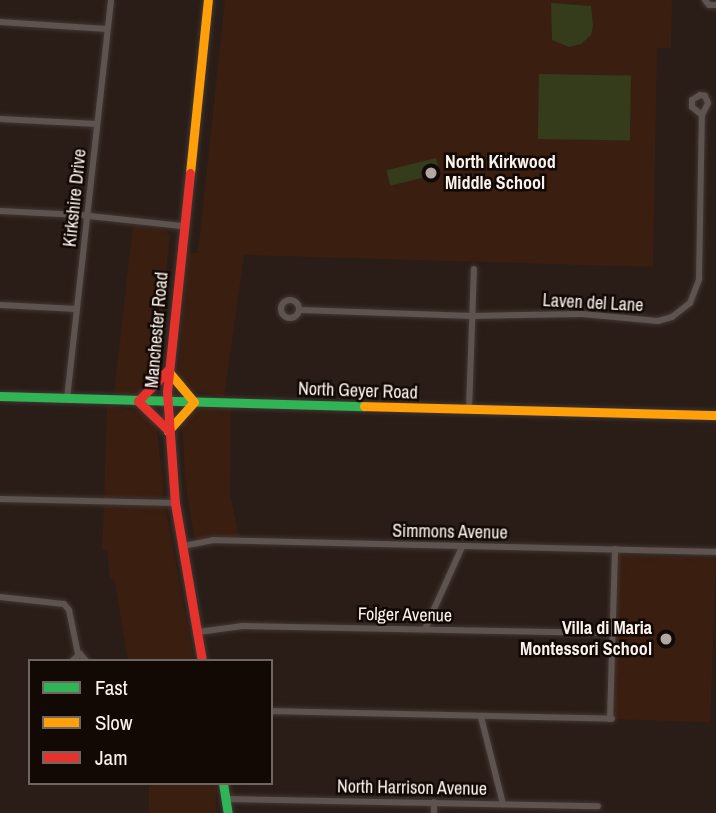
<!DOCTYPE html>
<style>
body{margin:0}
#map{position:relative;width:716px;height:813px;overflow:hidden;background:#2a1d17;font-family:"Archivo Narrow",sans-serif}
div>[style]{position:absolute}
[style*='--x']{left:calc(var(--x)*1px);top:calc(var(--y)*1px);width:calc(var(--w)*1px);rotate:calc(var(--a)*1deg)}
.built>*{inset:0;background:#3a1e10;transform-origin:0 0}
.green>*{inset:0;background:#343c1c;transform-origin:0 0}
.roads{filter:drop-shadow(0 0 2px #403733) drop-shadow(0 0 2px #403733)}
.street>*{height:6px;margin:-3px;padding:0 3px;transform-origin:3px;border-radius:3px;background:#5e534f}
.street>.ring{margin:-3px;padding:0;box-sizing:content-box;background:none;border:6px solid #5e534f;border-radius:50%}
.fast>*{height:9px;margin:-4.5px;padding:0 4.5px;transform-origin:4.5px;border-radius:4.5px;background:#30b455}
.slow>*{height:9px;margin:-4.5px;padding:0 4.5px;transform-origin:4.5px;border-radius:4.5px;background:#ff9f0a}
.jam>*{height:9px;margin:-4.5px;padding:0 4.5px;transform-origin:4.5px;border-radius:4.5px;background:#e5322d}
.dots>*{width:19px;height:19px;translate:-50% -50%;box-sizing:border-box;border:4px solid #120804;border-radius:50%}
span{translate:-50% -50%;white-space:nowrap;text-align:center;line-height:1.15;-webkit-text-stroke:5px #120804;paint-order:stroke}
.poi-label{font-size:18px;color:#fcf2ed;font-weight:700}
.left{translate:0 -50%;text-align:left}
.right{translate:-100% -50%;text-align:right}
.street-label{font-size:18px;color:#fcf2ed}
.legend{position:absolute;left:28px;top:659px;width:245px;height:126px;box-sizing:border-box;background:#120804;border:2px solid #706661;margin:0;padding:9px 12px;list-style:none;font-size:21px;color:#fcf2ed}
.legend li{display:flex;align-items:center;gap:14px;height:35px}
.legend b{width:35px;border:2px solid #706661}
</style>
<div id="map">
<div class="built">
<div style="clip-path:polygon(225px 0,672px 0,671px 48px,657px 48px,653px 267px,244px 255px,224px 397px,187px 389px,178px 376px,188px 253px,198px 253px)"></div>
<div style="clip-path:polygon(133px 226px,166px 230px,170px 235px,154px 379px,152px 386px,142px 395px,134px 396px,114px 394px)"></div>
<div style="clip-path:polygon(107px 406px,147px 412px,156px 423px,164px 492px,161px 498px,104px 497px)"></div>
<div style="clip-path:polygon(231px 407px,230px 494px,239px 537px,198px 539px,194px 536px,185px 480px,182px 425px,193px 410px)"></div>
<div style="clip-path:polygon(104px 504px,160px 506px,166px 509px,194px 661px,128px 661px,115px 582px,110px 578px,107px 550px,102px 550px)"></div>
<div style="left:617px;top:555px;width:99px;height:164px;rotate:2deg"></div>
<div style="left:149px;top:783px;width:67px;height:30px"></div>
</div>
<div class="green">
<div style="clip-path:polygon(551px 3px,591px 6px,593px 25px,591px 35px,581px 44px,569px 47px,552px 40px)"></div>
<div style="left:539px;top:74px;width:92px;height:65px;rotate:1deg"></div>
<div style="left:436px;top:158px;width:16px;height:51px;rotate:76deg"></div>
</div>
<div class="roads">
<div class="street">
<div style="--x:705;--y:0;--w:6;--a:51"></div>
<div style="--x:709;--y:5;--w:7;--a:0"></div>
<div style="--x:0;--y:22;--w:107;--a:3.7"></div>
<div style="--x:0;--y:119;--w:97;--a:3"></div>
<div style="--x:0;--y:211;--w:81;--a:2.8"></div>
<div style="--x:81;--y:215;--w:103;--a:6.2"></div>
<div class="ring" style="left:281px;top:300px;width:12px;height:12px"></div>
<div style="--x:0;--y:305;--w:77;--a:3"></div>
<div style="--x:300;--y:310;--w:173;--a:2"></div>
<div style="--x:473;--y:316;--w:109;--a:-1.1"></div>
<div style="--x:582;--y:314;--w:76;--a:5.3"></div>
<div style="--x:658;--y:321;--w:15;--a:-16"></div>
<div style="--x:672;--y:317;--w:23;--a:-38"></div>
<div style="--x:690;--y:303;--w:26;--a:-69"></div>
<div style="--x:699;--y:279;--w:164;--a:-89"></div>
<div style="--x:702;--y:115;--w:13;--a:-63"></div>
<div style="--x:708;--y:103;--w:8;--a:-113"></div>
<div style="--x:705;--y:96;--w:5;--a:-169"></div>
<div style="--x:700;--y:95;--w:9;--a:148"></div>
<div style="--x:692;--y:100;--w:7;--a:90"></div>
<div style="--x:692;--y:107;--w:13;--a:39"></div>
<div style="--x:67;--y:399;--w:401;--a:-83.7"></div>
<div style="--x:469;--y:410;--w:141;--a:-88"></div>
<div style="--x:0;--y:499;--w:175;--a:1.3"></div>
<div style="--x:183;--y:546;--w:31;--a:-11"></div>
<div style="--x:213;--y:540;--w:503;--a:1.37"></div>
<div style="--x:0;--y:597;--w:64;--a:6.2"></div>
<div style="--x:64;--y:604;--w:8;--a:50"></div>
<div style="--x:69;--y:610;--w:45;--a:78.4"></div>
<div style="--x:425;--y:629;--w:90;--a:-65.7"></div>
<div style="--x:198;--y:632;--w:45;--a:-7.6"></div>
<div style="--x:243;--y:626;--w:369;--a:1.1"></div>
<div style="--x:72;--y:661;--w:11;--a:-41"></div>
<div style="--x:80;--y:654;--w:9;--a:49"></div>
<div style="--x:271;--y:711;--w:341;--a:1.3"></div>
<div style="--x:481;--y:717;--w:90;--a:75.8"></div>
<div style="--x:610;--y:719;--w:170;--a:-88.3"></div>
<div style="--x:226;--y:799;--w:372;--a:1.1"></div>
<div style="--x:434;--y:813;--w:11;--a:-90"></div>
</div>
<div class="fast">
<div style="--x:0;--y:396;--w:364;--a:1.6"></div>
<div style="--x:223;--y:783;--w:30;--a:81"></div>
</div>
<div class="slow">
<div style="--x:190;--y:173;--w:174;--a:-84.1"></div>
<div style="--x:168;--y:371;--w:40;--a:50"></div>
<div style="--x:194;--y:402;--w:39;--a:132"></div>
<div style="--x:364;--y:406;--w:352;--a:1.5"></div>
</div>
<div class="jam">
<div style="--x:190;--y:173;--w:220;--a:96"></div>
<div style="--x:167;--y:392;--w:111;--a:85.9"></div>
<div style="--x:175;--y:503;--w:160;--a:80.3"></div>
<div style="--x:168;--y:370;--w:43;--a:134.1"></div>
<div style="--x:138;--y:401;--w:42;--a:44"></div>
</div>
</div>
<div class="dots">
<div style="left:431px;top:173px;background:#b2a7a2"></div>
<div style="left:666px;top:639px;background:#b2a7a2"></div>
</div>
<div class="poi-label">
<span class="left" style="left:445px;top:173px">North Kirkwood<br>Middle School</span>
<span class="right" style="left:652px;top:639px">Villa di Maria<br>Montessori School</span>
</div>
<div class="street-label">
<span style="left:75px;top:198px;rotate:-84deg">Kirkshire Drive</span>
<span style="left:593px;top:303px;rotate:3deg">Laven del Lane</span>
<span style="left:157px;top:330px;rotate:-85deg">Manchester Road</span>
<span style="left:358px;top:391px;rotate:2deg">North Geyer Road</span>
<span style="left:450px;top:532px;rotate:1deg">Simmons Avenue</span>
<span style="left:405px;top:615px;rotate:1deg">Folger Avenue</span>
<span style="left:412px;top:788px;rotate:1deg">North Harrison Avenue</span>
</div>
<ul class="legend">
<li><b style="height:9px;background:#30b455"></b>Fast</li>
<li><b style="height:9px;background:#ff9f0a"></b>Slow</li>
<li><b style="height:9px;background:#e5322d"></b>Jam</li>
</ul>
</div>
